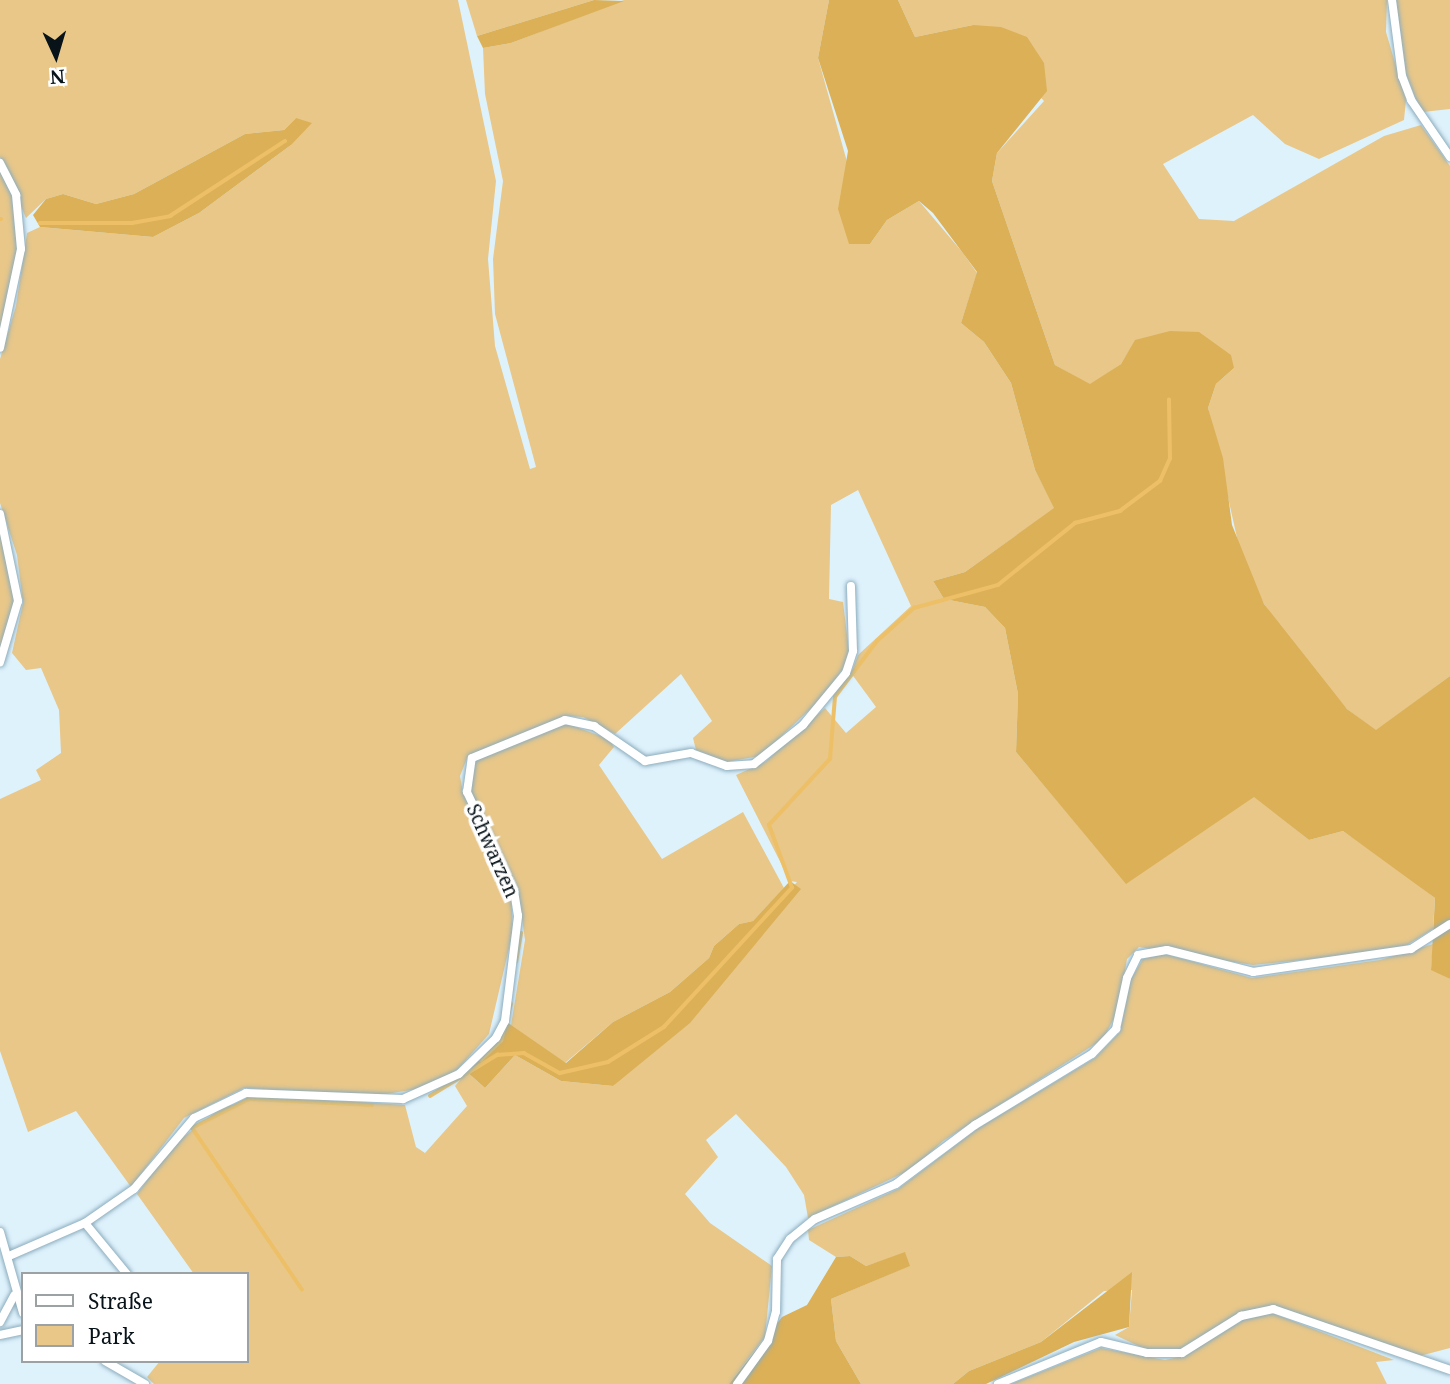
<!DOCTYPE html>
<meta charset="utf-8">
<style>
body{margin:0}
#map{position:relative;width:1450px;height:1384px;overflow:hidden;background:#def2fc;font-family:"Noto Serif",serif}
div>[style]{position:absolute}
[style*='--x']{left:calc(var(--x)*1px);top:calc(var(--y)*1px);width:calc(var(--w)*1px);rotate:calc(var(--a)*1deg)}
.green>*{inset:0;background:#e8c789}
.forest>*{inset:0;background:#dcb057}
.stream>*{height:3.5px;margin:-1.75px;padding:0 1.75px;transform-origin:1.75px;border-radius:1.75px;background:#edc067}
.roads{filter:drop-shadow(0 0 2px #8cacbd) drop-shadow(0 0 2px #8cacbd)}
.street>*{height:8px;margin:-4px;padding:0 4px;transform-origin:4px;border-radius:4px;background:#fff}
span{translate:-50% -50%;white-space:nowrap;text-align:center;line-height:1.15;-webkit-text-stroke:7px #fff;paint-order:stroke}
.street-label{font-size:19px;color:#071319}
.legend{position:absolute;left:21px;top:1272px;width:228px;height:91px;box-sizing:border-box;background:#fff;border:2px solid #9ca1a3;margin:0;padding:9px 12px;list-style:none;font-size:21px;color:#071319}
.legend li{display:flex;align-items:center;gap:14px;height:35px}
.legend b{width:35px;border:2px solid #9ca1a3}
.north{position:absolute;left:21px;top:21px;width:70px;height:70px;-webkit-text-stroke:5px #fff;paint-order:stroke;rotate:176deg;font-size:19px;font-weight:700;line-height:28px;text-align:center;color:#071319}
.north::after{content:'';display:block;margin:auto;width:24px;height:32px;background:#071319;clip-path:polygon(50% 0,100% 100%,50% 72%,0 100%)}
</style>
<div id="map">
<div class="green">
<div style="clip-path:polygon(0 0,458px 0,496px 181px,488px 259px,495px 346px,530px 469px,536px 467px,495px 314px,493px 259px,503px 181px,485px 94px,483px 48px,511px 43px,624px 0,829px 0,818px 58px,870px 244px,887px 220px,919px 201px,963px 253px,977px 273px,961px 323px,984px 342px,1011px 383px,1035px 470px,1055px 508px,965px 572px,933px 581px,944px 599px,985px 607px,1005px 628px,1018px 694px,1016px 752px,1126px 883px,1254px 796px,1309px 840px,1343px 831px,1400px 871px,1435px 898px,1433px 929px,1407px 945px,1379px 952px,1253px 965px,1139px 947px,1127px 959px,1118px 1011px,1103px 1039px,943px 1141px,912px 1169px,808px 1218px,804px 1195px,786px 1167px,736px 1114px,706px 1140px,718px 1157px,685px 1194px,710px 1223px,772px 1266px,765px 1337px,729px 1384px,154px 1384px,147px 1377px,160px 1361px,247px 1361px,247px 1274px,194px 1274px,137px 1194px,173px 1145px,221px 1108px,265px 1096px,405px 1105px,416px 1147px,425px 1153px,467px 1106px,455px 1086px,467px 1072px,485px 1088px,515px 1055px,561px 1081px,613px 1086px,797px 882px,790px 881px,736px 775px,765px 762px,825px 708px,846px 733px,876px 707px,851px 673px,858px 655px,911px 606px,858px 490px,831px 505px,829px 599px,843px 602px,850px 659px,821px 699px,760px 756px,726px 762px,696px 750px,693px 738px,712px 721px,681px 674px,615px 734px,583px 717px,565px 716px,468px 756px,460px 776px,463px 793px,511px 892px,513px 931px,489px 1034px,458px 1069px,430px 1087px,373px 1096px,244px 1088px,184px 1118px,131px 1187px,76px 1111px,28px 1132px,0 1051px,0 799px,41px 780px,36px 770px,61px 753px,59px 710px,41px 668px,26px 670px,12px 653px,23px 603px,17px 555px,0 503px,0 359px,16px 306px,27px 233px,40px 227px,153px 237px,199px 213px,291px 145px,296px 118px,284px 130px,245px 134px,134px 194px,96px 204px,63px 194px,46px 199px,26px 218px,0 157px)"></div>
<div style="clip-path:polygon(466px 0,594px 0,477px 36px)"></div>
<div style="clip-path:polygon(898px 0,1387px 0,1386px 32px,1406px 100px,1404px 120px,1319px 159px,1285px 144px,1253px 115px,1163px 164px,1199px 219px,1234px 221px,1384px 136px,1421px 125px,1450px 166px,1450px 676px,1376px 731px,1347px 709px,1300px 655px,1264px 604px,1242px 560px,1208px 408px,1216px 384px,1234px 368px,1136px 340px,1121px 364px,1090px 385px,1055px 365px,992px 181px,997px 153px,1044px 101px,973px 25px,915px 37px)"></div>
<div style="clip-path:polygon(1396px 0,1450px 0,1450px 109px,1423px 112px,1415px 97px,1406px 74px)"></div>
<div style="clip-path:polygon(0 171px,12px 196px,17px 249px,0 334px)"></div>
<div style="clip-path:polygon(0 525px,15px 601px,0 651px)"></div>
<div style="clip-path:polygon(565px 723px,609px 739px,614px 747px,599px 765px,662px 859px,743px 812px,784px 888px,753px 921px,739px 924px,714px 946px,709px 958px,670px 992px,613px 1022px,565px 1063px,511px 1025px,525px 940px,518px 890px,470px 791px,474px 759px)"></div>
<div style="clip-path:polygon(1433px 944px,1431px 969px,1450px 979px,1450px 1348px,1412px 1358px,1274px 1305px,1239px 1313px,1180px 1349px,1147px 1350px,1115px 1335px,1129px 1327px,1132px 1290px,1104px 1291px,1041px 1342px,969px 1371px,953px 1384px,861px 1384px,836px 1341px,831px 1299px,909px 1266px,905px 1253px,866px 1266px,850px 1256px,836px 1257px,809px 1240px,808px 1230px,898px 1189px,977px 1129px,1095px 1058px,1120px 1032px,1131px 979px,1143px 959px,1165px 954px,1252px 978px,1380px 960px)"></div>
<div style="clip-path:polygon(1272px 1313px,1394px 1360px,1376px 1362px,1387px 1384px,1011px 1384px,1101px 1348px,1165px 1360px,1183px 1356px,1243px 1320px)"></div>
</div>
<div class="forest">
<div style="clip-path:polygon(594px 0,624px 1px,511px 43px,483px 48px,477px 36px)"></div>
<div style="clip-path:polygon(829px 0,898px 0,915px 37px,973px 25px,1001px 27px,1027px 37px,1044px 63px,1047px 91px,997px 153px,992px 181px,1055px 365px,1090px 384px,1121px 364px,1135px 340px,1170px 331px,1199px 332px,1231px 355px,1234px 368px,1216px 384px,1208px 408px,1223px 458px,1232px 525px,1264px 604px,1347px 709px,1376px 730px,1450px 676px,1450px 979px,1431px 970px,1435px 898px,1343px 831px,1309px 840px,1254px 797px,1126px 884px,1016px 752px,1018px 694px,1005px 628px,985px 607px,944px 599px,933px 581px,965px 572px,1054px 508px,1035px 470px,1011px 383px,984px 342px,961px 323px,977px 272px,933px 213px,919px 201px,887px 220px,870px 244px,849px 244px,838px 209px,848px 151px,818px 58px)"></div>
<div style="clip-path:polygon(296px 118px,312px 123px,291px 145px,199px 213px,153px 237px,40px 227px,33px 215px,46px 199px,63px 194px,96px 204px,134px 194px,245px 134px,284px 130px)"></div>
<div style="clip-path:polygon(790px 881px,801px 889px,690px 1023px,613px 1086px,561px 1081px,515px 1055px,485px 1088px,467px 1072px,498px 1041px,507px 1022px,566px 1063px,613px 1022px,670px 992px,709px 958px,714px 946px,739px 924px,753px 921px)"></div>
<div style="clip-path:polygon(905px 1252px,910px 1266px,831px 1299px,836px 1341px,861px 1384px,729px 1384px,782px 1317px,807px 1305px,836px 1257px,850px 1256px,866px 1266px)"></div>
<div style="clip-path:polygon(1132px 1272px,1129px 1327px,1074px 1342px,986px 1384px,953px 1384px,969px 1371px,1041px 1342px)"></div>
</div>
<div class="stream">
<div style="--x:0;--y:219;--w:1;--a:0"></div>
<div style="--x:40;--y:223;--w:92;--a:0"></div>
<div style="--x:132;--y:223;--w:39;--a:-10"></div>
<div style="--x:170;--y:216;--w:137;--a:-33.1"></div>
<div style="--x:516;--y:962;--w:29;--a:-80"></div>
<div style="--x:481;--y:1060;--w:28;--a:-44"></div>
<div style="--x:501;--y:1041;--w:38;--a:-75"></div>
<div style="--x:430;--y:1096;--w:79;--a:-31.5"></div>
<div style="--x:497;--y:1055;--w:27;--a:-4"></div>
<div style="--x:524;--y:1053;--w:41;--a:29.1"></div>
<div style="--x:560;--y:1073;--w:49;--a:-12.9"></div>
<div style="--x:608;--y:1062;--w:66;--a:-32"></div>
<div style="--x:664;--y:1027;--w:189;--a:-47.4"></div>
<div style="--x:792;--y:888;--w:67;--a:-110.1"></div>
<div style="--x:769;--y:825;--w:90;--a:-47.3"></div>
<div style="--x:830;--y:759;--w:62;--a:-85.4"></div>
<div style="--x:835;--y:697;--w:70;--a:-53.1"></div>
<div style="--x:877;--y:641;--w:50;--a:-41.7"></div>
<div style="--x:914;--y:608;--w:87;--a:-15.3"></div>
<div style="--x:998;--y:585;--w:99;--a:-38.8"></div>
<div style="--x:1075;--y:523;--w:47;--a:-14.9"></div>
<div style="--x:1120;--y:511;--w:50;--a:-36.9"></div>
<div style="--x:1160;--y:481;--w:24;--a:-66"></div>
<div style="--x:1170;--y:459;--w:59;--a:-91"></div>
<div style="--x:302;--y:1290;--w:196;--a:-124.2"></div>
<div style="--x:192;--y:1128;--w:64;--a:-27"></div>
<div style="--x:249;--y:1099;--w:123;--a:2.8"></div>
</div>
<div class="roads">
<div class="street">
<div style="--x:1392;--y:0;--w:77;--a:82.5"></div>
<div style="--x:1402;--y:76;--w:26;--a:69"></div>
<div style="--x:1411;--y:100;--w:69;--a:55.6"></div>
<div style="--x:0;--y:163;--w:36;--a:63"></div>
<div style="--x:16;--y:195;--w:54;--a:84.7"></div>
<div style="--x:21;--y:249;--w:101;--a:102"></div>
<div style="--x:0;--y:514;--w:89;--a:78.3"></div>
<div style="--x:18;--y:601;--w:64;--a:106.4"></div>
<div style="--x:85;--y:1223;--w:66;--a:50.5"></div>
<div style="--x:0;--y:1232;--w:84;--a:74.1"></div>
<div style="--x:9;--y:1256;--w:83;--a:-23.5"></div>
<div style="--x:85;--y:1223;--w:60;--a:-34.8"></div>
<div style="--x:134;--y:1189;--w:93;--a:-49.8"></div>
<div style="--x:194;--y:1118;--w:58;--a:-25.7"></div>
<div style="--x:246;--y:1093;--w:157;--a:2.2"></div>
<div style="--x:403;--y:1099;--w:61;--a:-24.1"></div>
<div style="--x:459;--y:1074;--w:52;--a:-44.2"></div>
<div style="--x:496;--y:1038;--w:19;--a:-62"></div>
<div style="--x:505;--y:1021;--w:106;--a:-82.9"></div>
<div style="--x:518;--y:916;--w:25;--a:-99"></div>
<div style="--x:514;--y:891;--w:110;--a:-115.4"></div>
<div style="--x:467;--y:792;--w:34;--a:-82"></div>
<div style="--x:472;--y:758;--w:100;--a:-22.2"></div>
<div style="--x:565;--y:720;--w:30;--a:12"></div>
<div style="--x:594;--y:726;--w:62;--a:34.5"></div>
<div style="--x:645;--y:761;--w:47;--a:-9.9"></div>
<div style="--x:691;--y:753;--w:38;--a:20"></div>
<div style="--x:727;--y:766;--w:27;--a:-4"></div>
<div style="--x:754;--y:764;--w:63;--a:-38.5"></div>
<div style="--x:803;--y:725;--w:67;--a:-50.4"></div>
<div style="--x:846;--y:673;--w:23;--a:-72"></div>
<div style="--x:853;--y:651;--w:65;--a:-91.8"></div>
<div style="--x:0;--y:1322;--w:30;--a:-62"></div>
<div style="--x:0;--y:1335;--w:24;--a:-12"></div>
<div style="--x:105;--y:1361;--w:46;--a:29.9"></div>
<div style="--x:737;--y:1384;--w:53;--a:-54.2"></div>
<div style="--x:768;--y:1341;--w:30;--a:-75"></div>
<div style="--x:776;--y:1312;--w:53;--a:-88.9"></div>
<div style="--x:777;--y:1259;--w:24;--a:-57"></div>
<div style="--x:790;--y:1239;--w:32;--a:-39"></div>
<div style="--x:815;--y:1219;--w:88;--a:-23.4"></div>
<div style="--x:896;--y:1184;--w:99;--a:-36.8"></div>
<div style="--x:975;--y:1125;--w:137;--a:-31.3"></div>
<div style="--x:1092;--y:1054;--w:35;--a:-46"></div>
<div style="--x:1116;--y:1029;--w:52;--a:-77.8"></div>
<div style="--x:1127;--y:978;--w:25;--a:-64"></div>
<div style="--x:1138;--y:955;--w:29;--a:-10"></div>
<div style="--x:1167;--y:950;--w:89;--a:14.3"></div>
<div style="--x:1253;--y:972;--w:160;--a:-8.3"></div>
<div style="--x:1411;--y:949;--w:46;--a:-32.7"></div>
<div style="--x:998;--y:1384;--w:111;--a:-22.2"></div>
<div style="--x:1101;--y:1342;--w:47;--a:13.4"></div>
<div style="--x:1147;--y:1353;--w:35;--a:0"></div>
<div style="--x:1182;--y:1353;--w:70;--a:-32.1"></div>
<div style="--x:1241;--y:1316;--w:33;--a:-12"></div>
<div style="--x:1273;--y:1309;--w:187;--a:19"></div>
</div>
</div>
<div class="street-label">
<span style="left:492px;top:851px;rotate:66deg">Schwarzen</span>
</div>
<ul class="legend">
<li><b style="height:9px;background:#fff"></b>Straße</li>
<li><b style="height:19px;background:#e8c789"></b>Park</li>
</ul>
<div class="north">N</div>
</div>
